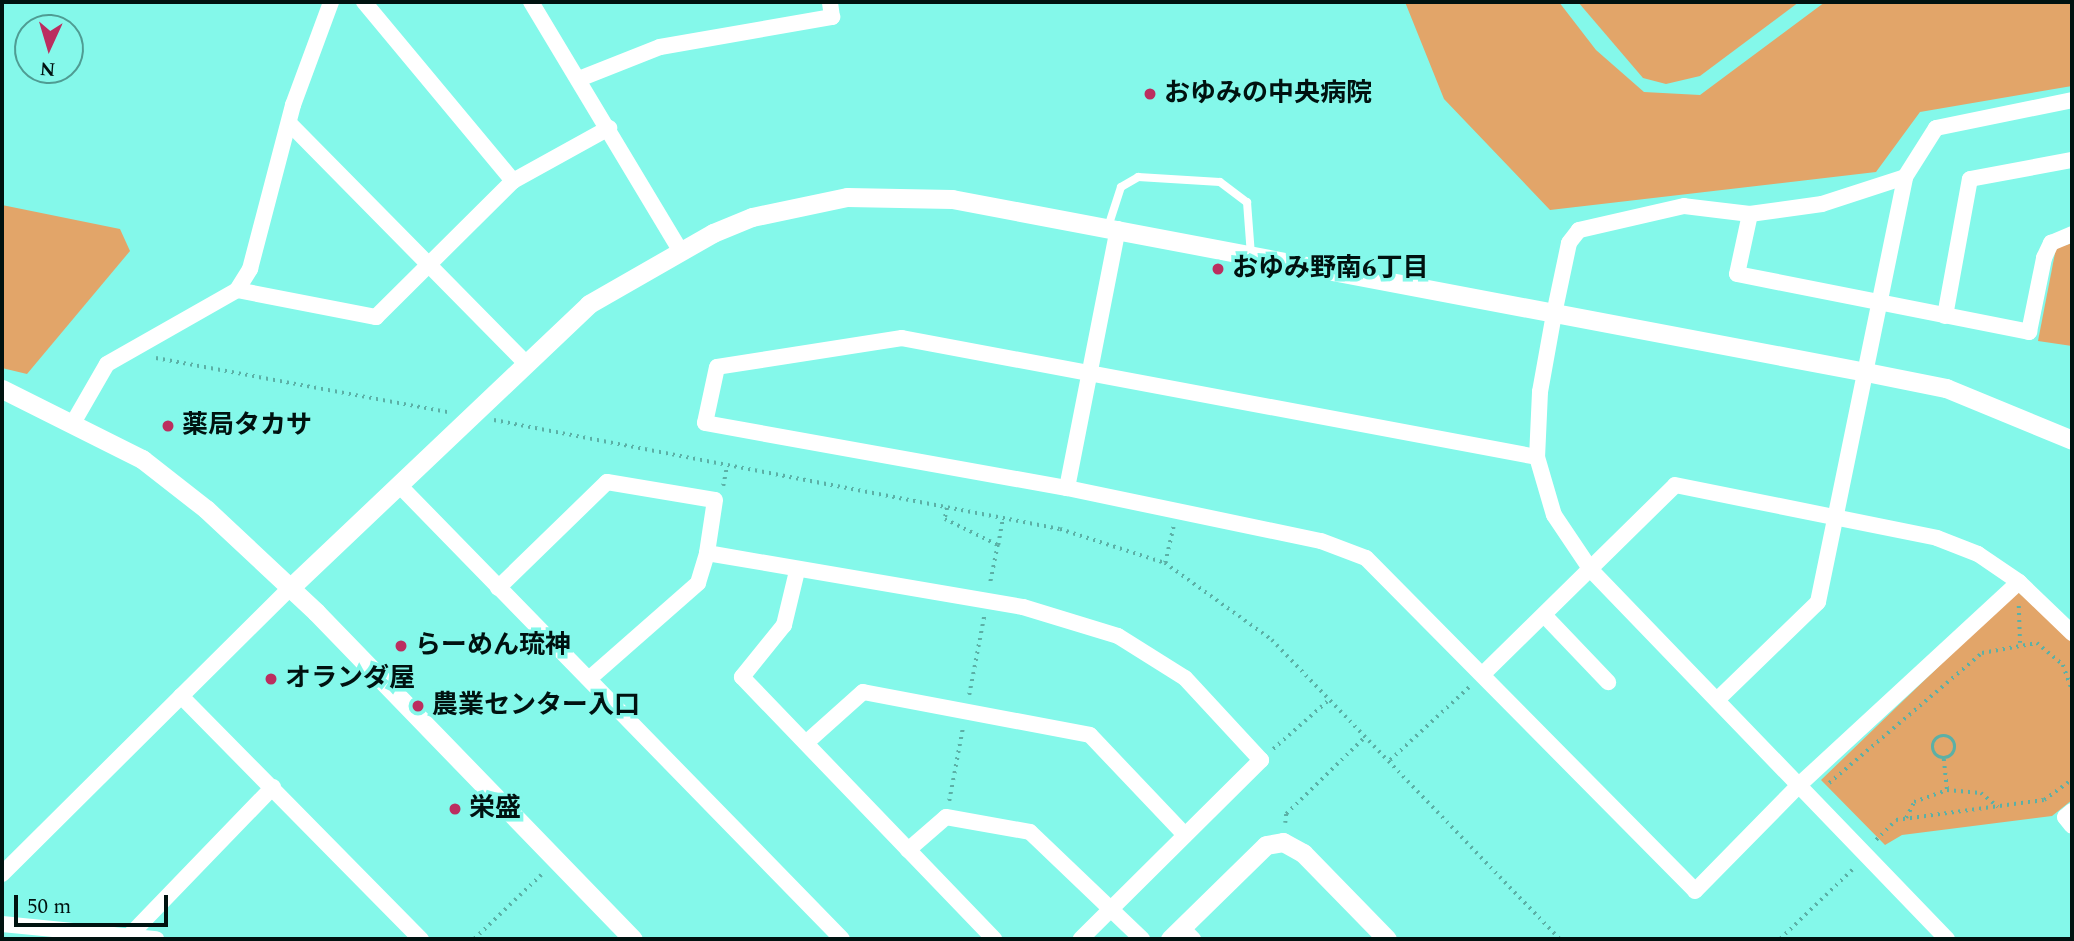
<!DOCTYPE html>
<meta charset="utf-8">
<style>
body{margin:0}
#map{position:relative;width:2074px;height:941px;overflow:hidden;background:#84f8ea;font-family:Spectral,"Noto Sans JP",serif}
div>[style]{position:absolute}
[style*='--x']{left:calc(var(--x)*1px);top:calc(var(--y)*1px);width:calc(var(--w)*1px);rotate:calc(var(--a)*1deg)}
.green>*{inset:0;background:#e2a569}
.path>*{height:3.5px;margin-top:-1.75px;transform-origin:0;background:repeating-linear-gradient(90deg,#5bb0a6 0 2px,transparent 0 7px)}
.path>.ring{margin:-1.75px;padding:0;box-sizing:content-box;background:none;border:3.5px solid #5bb0a6;border-radius:50%}
.service>*{height:8px;margin:-4px;padding:0 4px;transform-origin:4px;border-radius:4px;background:#fff}
.minor>*{height:16px;margin:-8px;padding:0 8px;transform-origin:8px;border-radius:8px;background:#fff}
.tertiary>*{height:19px;margin:-9.5px;padding:0 9.5px;transform-origin:9.5px;border-radius:9.5px;background:#fff}
.dots>*{width:19px;height:19px;translate:-50% -50%;box-sizing:border-box;border:4px solid #84f8ea;border-radius:50%}
span{translate:-50% -50%;white-space:nowrap;text-align:center;line-height:1.15;-webkit-text-stroke:7px #84f8ea;paint-order:stroke}
.poi-label{font-size:26px;color:#001210;font-weight:700}
.left{translate:0 -50%;text-align:left}
.frame{position:absolute;inset:0;border:4px solid #001210;pointer-events:none}
.north{position:absolute;left:14px;top:14px;width:70px;height:70px;box-sizing:border-box;background:#84f8ea;border:2px solid #4f9c93;border-radius:50%;rotate:184deg;font-size:19px;font-weight:700;line-height:28px;text-align:center;color:#001210}
.north::after{content:'';display:block;margin:auto;width:24px;height:32px;background:#bb2e5f;clip-path:polygon(50% 0,100% 100%,50% 72%,0 100%)}
.scale{position:absolute;left:14px;top:895px;width:154px;height:32px;box-sizing:border-box;border:4px solid #001210;border-top:0;padding-left:9px;font-size:21px;line-height:24px;white-space:nowrap;color:#001210;-webkit-text-stroke:5px #84f8ea;paint-order:stroke}
</style>
<div id="map">
<div class="green">
<div style="clip-path:polygon(1405px 2px,1559px 2px,1596px 50px,1644px 92px,1700px 95px,1825px 2px,2072px 2px,2072px 86px,1920px 112px,1876px 172px,1550px 210px,1444px 99px)"></div>
<div style="clip-path:polygon(1578px 2px,1799px 2px,1700px 76px,1666px 84px,1643px 78px)"></div>
<div style="clip-path:polygon(2px 205px,120px 229px,130px 251px,27px 374px,2px 368px)"></div>
<div style="clip-path:polygon(2072px 243px,2072px 346px,2038px 341px,2056px 248px)"></div>
<div style="clip-path:polygon(2017px 591px,2072px 641px,2072px 800px,2052px 816px,1902px 835px,1885px 845px,1821px 780px)"></div>
</div>
<div class="path">
<div style="--x:156;--y:358;--w:297;--a:10.5"></div>
<div style="--x:494;--y:420;--w:576;--a:10.9"></div>
<div style="--x:1060;--y:529;--w:110;--a:17.9"></div>
<div style="--x:1165;--y:563;--w:132;--a:35.7"></div>
<div style="--x:1272;--y:640;--w:415;--a:46.1"></div>
<div style="--x:723;--y:486;--w:20;--a:-79"></div>
<div style="--x:947;--y:508;--w:11;--a:100"></div>
<div style="--x:945;--y:519;--w:59;--a:26.1"></div>
<div style="--x:998;--y:545;--w:41;--a:101.3"></div>
<div style="--x:998;--y:545;--w:27;--a:-80"></div>
<div style="--x:1165;--y:563;--w:37;--a:-77"></div>
<div style="--x:2019;--y:606;--w:37;--a:88"></div>
<div style="--x:969;--y:695;--w:80;--a:-79.2"></div>
<div class="ring" style="left:1933px;top:736px;width:18.5px;height:18.5px"></div>
<div style="--x:1273;--y:749;--w:76;--a:-41.3"></div>
<div style="--x:1944;--y:759;--w:31;--a:84"></div>
<div style="--x:1390;--y:760;--w:108;--a:-42.7"></div>
<div style="--x:1829;--y:783;--w:201;--a:-40.4"></div>
<div style="--x:1982;--y:653;--w:56;--a:-10.3"></div>
<div style="--x:2037;--y:643;--w:34;--a:40"></div>
<div style="--x:2063;--y:665;--w:27;--a:70"></div>
<div style="--x:949;--y:801;--w:76;--a:-79.4"></div>
<div style="--x:1906;--y:818;--w:18;--a:-63"></div>
<div style="--x:1914;--y:802;--w:35;--a:-20"></div>
<div style="--x:1947;--y:790;--w:34;--a:5"></div>
<div style="--x:1981;--y:793;--w:22;--a:39"></div>
<div style="--x:1285;--y:823;--w:9;--a:-84"></div>
<div style="--x:1286;--y:814;--w:112;--a:-44.3"></div>
<div style="--x:1876;--y:840;--w:28;--a:-45"></div>
<div style="--x:1896;--y:820;--w:149;--a:-7.7"></div>
<div style="--x:2044;--y:800;--w:34;--a:-36"></div>
<div style="--x:474;--y:939;--w:94;--a:-43.7"></div>
<div style="--x:1780;--y:939;--w:103;--a:-43.8"></div>
</div>
<div class="service">
<div style="--x:1108;--y:227;--w:42;--a:-72"></div>
<div style="--x:1121;--y:187;--w:20;--a:-30"></div>
<div style="--x:1138;--y:177;--w:82;--a:3.5"></div>
<div style="--x:1220;--y:182;--w:34;--a:37"></div>
<div style="--x:1247;--y:202;--w:53;--a:85.7"></div>
</div>
<div class="minor">
<div style="--x:364;--y:2;--w:233;--a:50.2"></div>
<div style="--x:531;--y:2;--w:287;--a:59"></div>
<div style="--x:579;--y:79;--w:87;--a:-21.6"></div>
<div style="--x:660;--y:47;--w:175;--a:-9.9"></div>
<div style="--x:832;--y:17;--w:15;--a:-98"></div>
<div style="--x:290;--y:124;--w:334;--a:45.4"></div>
<div style="--x:1905;--y:177;--w:87;--a:162"></div>
<div style="--x:1822;--y:204;--w:73;--a:172.1"></div>
<div style="--x:1750;--y:214;--w:66;--a:-173.1"></div>
<div style="--x:1684;--y:206;--w:108;--a:167.1"></div>
<div style="--x:1579;--y:230;--w:16;--a:128"></div>
<div style="--x:1569;--y:243;--w:73;--a:101.9"></div>
<div style="--x:1554;--y:314;--w:79;--a:100.2"></div>
<div style="--x:1540;--y:392;--w:65;--a:92.6"></div>
<div style="--x:1537;--y:457;--w:60;--a:73.7"></div>
<div style="--x:1554;--y:515;--w:66;--a:56.1"></div>
<div style="--x:1591;--y:570;--w:513;--a:46.03"></div>
<div style="--x:1750;--y:214;--w:61;--a:102.2"></div>
<div style="--x:1737;--y:274;--w:298;--a:11.2"></div>
<div style="--x:2029;--y:332;--w:76;--a:-78.5"></div>
<div style="--x:2044;--y:258;--w:17;--a:-65"></div>
<div style="--x:2051;--y:243;--w:23;--a:-23"></div>
<div style="--x:237;--y:290;--w:142;--a:11"></div>
<div style="--x:376;--y:317;--w:193;--a:-44.8"></div>
<div style="--x:513;--y:181;--w:110;--a:-28.9"></div>
<div style="--x:1945;--y:316;--w:139;--a:-79.7"></div>
<div style="--x:1970;--y:179;--w:104;--a:-10.6"></div>
<div style="--x:73;--y:423;--w:68;--a:-60"></div>
<div style="--x:107;--y:364;--w:150;--a:-29.6"></div>
<div style="--x:237;--y:290;--w:25;--a:-58"></div>
<div style="--x:250;--y:269;--w:170;--a:-75.3"></div>
<div style="--x:293;--y:105;--w:110;--a:-69.7"></div>
<div style="--x:1537;--y:457;--w:646;--a:-169.39"></div>
<div style="--x:902;--y:338;--w:187;--a:171.1"></div>
<div style="--x:717;--y:367;--w:57;--a:102.1"></div>
<div style="--x:705;--y:423;--w:368;--a:10.2"></div>
<div style="--x:1067;--y:488;--w:259;--a:11.8"></div>
<div style="--x:1321;--y:541;--w:48;--a:20.7"></div>
<div style="--x:1366;--y:558;--w:468;--a:45.3"></div>
<div style="--x:1695;--y:891;--w:148;--a:-45.5"></div>
<div style="--x:1799;--y:785;--w:299;--a:-42.7"></div>
<div style="--x:399;--y:485;--w:634;--a:45.7"></div>
<div style="--x:1067;--y:488;--w:264;--a:-78.9"></div>
<div style="--x:797;--y:571;--w:56;--a:103.5"></div>
<div style="--x:784;--y:625;--w:67;--a:128.9"></div>
<div style="--x:742;--y:677;--w:364;--a:46.1"></div>
<div style="--x:498;--y:588;--w:152;--a:-44.2"></div>
<div style="--x:607;--y:482;--w:109;--a:9.5"></div>
<div style="--x:715;--y:500;--w:54;--a:98.6"></div>
<div style="--x:1544;--y:615;--w:93;--a:46.3"></div>
<div style="--x:1483;--y:674;--w:269;--a:-44.5"></div>
<div style="--x:1675;--y:485;--w:267;--a:11.4"></div>
<div style="--x:1937;--y:538;--w:44;--a:21.3"></div>
<div style="--x:1978;--y:554;--w:50;--a:34.3"></div>
<div style="--x:2019;--y:582;--w:74;--a:43.9"></div>
<div style="--x:590;--y:678;--w:144;--a:-41.3"></div>
<div style="--x:698;--y:583;--w:31;--a:-73"></div>
<div style="--x:707;--y:553;--w:321;--a:9.7"></div>
<div style="--x:1023;--y:607;--w:99;--a:17"></div>
<div style="--x:1118;--y:636;--w:79;--a:32.1"></div>
<div style="--x:1185;--y:678;--w:112;--a:47.2"></div>
<div style="--x:1261;--y:760;--w:254;--a:135.2"></div>
<div style="--x:181;--y:696;--w:342;--a:45.4"></div>
<div style="--x:1719;--y:698;--w:138;--a:-44.1"></div>
<div style="--x:1818;--y:602;--w:434;--a:-78.4"></div>
<div style="--x:1905;--y:177;--w:58;--a:-57.7"></div>
<div style="--x:1936;--y:128;--w:139;--a:-11.6"></div>
<div style="--x:807;--y:742;--w:75;--a:-41.8"></div>
<div style="--x:863;--y:692;--w:231;--a:10.7"></div>
<div style="--x:1090;--y:735;--w:138;--a:46.5"></div>
<div style="--x:2072;--y:811;--w:9;--a:139"></div>
<div style="--x:2065;--y:817;--w:11;--a:52"></div>
<div style="--x:908;--y:850;--w:50;--a:-41"></div>
<div style="--x:946;--y:817;--w:85;--a:10.1"></div>
<div style="--x:1030;--y:832;--w:155;--a:43.7"></div>
<div style="--x:2;--y:874;--w:407;--a:-44.8"></div>
<div style="--x:2;--y:924;--w:155;--a:5.6"></div>
<div style="--x:1182;--y:928;--w:16;--a:45"></div>
<div style="--x:132;--y:933;--w:203;--a:-46"></div>
</div>
<div class="tertiary">
<div style="--x:2;--y:389;--w:157;--a:26.6"></div>
<div style="--x:142;--y:459;--w:81;--a:38"></div>
<div style="--x:206;--y:509;--w:151;--a:43.1"></div>
<div style="--x:316;--y:612;--w:455;--a:45.9"></div>
<div style="--x:291;--y:587;--w:411;--a:-43.5"></div>
<div style="--x:589;--y:304;--w:143;--a:-29.8"></div>
<div style="--x:713;--y:233;--w:42;--a:-22.3"></div>
<div style="--x:752;--y:217;--w:97;--a:-11.9"></div>
<div style="--x:847;--y:197;--w:105;--a:1.1"></div>
<div style="--x:952;--y:199;--w:930;--a:10.72"></div>
<div style="--x:1866;--y:372;--w:82;--a:11.3"></div>
<div style="--x:1946;--y:388;--w:136;--a:22.4"></div>
<div style="--x:1170;--y:939;--w:134;--a:-44.4"></div>
<div style="--x:1266;--y:845;--w:17;--a:-10"></div>
<div style="--x:1283;--y:842;--w:23;--a:29"></div>
<div style="--x:1303;--y:853;--w:120;--a:45.7"></div>
</div>
<div class="dots">
<div style="left:1150px;top:94px;background:#bb2e5f"></div>
<div style="left:1218px;top:269px;background:#bb2e5f"></div>
<div style="left:168px;top:426px;background:#bb2e5f"></div>
<div style="left:401px;top:646px;background:#bb2e5f"></div>
<div style="left:271px;top:679px;background:#bb2e5f"></div>
<div style="left:418px;top:706px;background:#bb2e5f"></div>
<div style="left:455px;top:809px;background:#bb2e5f"></div>
</div>
<div class="poi-label">
<span class="left" style="left:1164px;top:94px">おゆみの中央病院</span>
<span class="left" style="left:1232px;top:269px">おゆみ野南6丁目</span>
<span class="left" style="left:182px;top:426px">薬局タカサ</span>
<span class="left" style="left:415px;top:646px">らーめん琉神</span>
<span class="left" style="left:285px;top:679px">オランダ屋</span>
<span class="left" style="left:432px;top:706px">農業センター入口</span>
<span class="left" style="left:469px;top:809px">栄盛</span>
</div>
<div class="frame"></div>
<div class="north">N</div>
<div class="scale">50 m</div>
</div>
